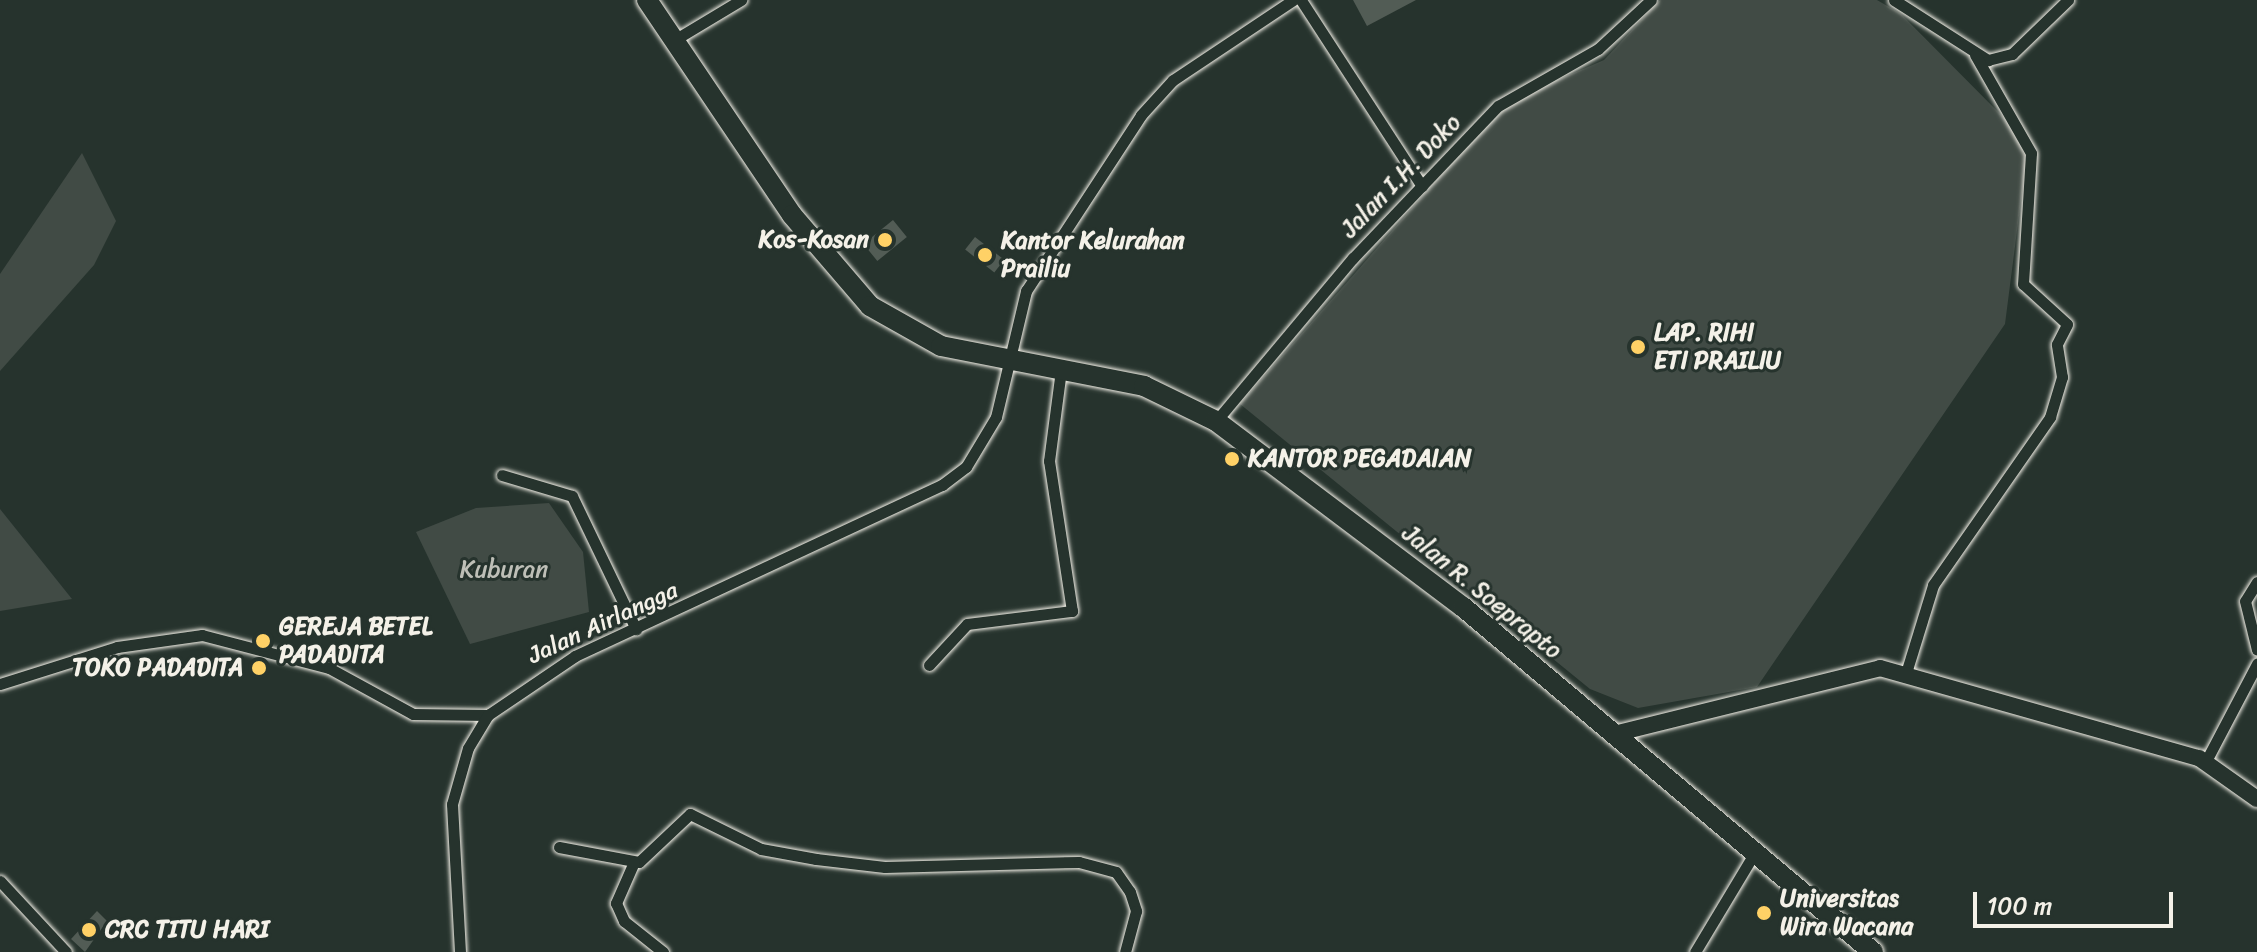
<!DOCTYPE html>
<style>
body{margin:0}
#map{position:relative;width:2257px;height:952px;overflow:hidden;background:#26332d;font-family:Sriracha,sans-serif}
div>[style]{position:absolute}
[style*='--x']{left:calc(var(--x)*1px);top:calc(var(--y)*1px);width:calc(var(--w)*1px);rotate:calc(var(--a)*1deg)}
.green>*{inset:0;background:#414b45}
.building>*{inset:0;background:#525c55;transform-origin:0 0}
.roads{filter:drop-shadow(0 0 2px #f4f1e8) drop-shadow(0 0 2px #f4f1e8)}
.street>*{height:11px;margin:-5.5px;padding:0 5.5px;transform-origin:5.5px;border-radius:5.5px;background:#26332d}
.secondary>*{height:16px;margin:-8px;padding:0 8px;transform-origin:8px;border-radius:8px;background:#26332d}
.highway>*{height:20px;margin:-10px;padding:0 10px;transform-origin:10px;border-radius:10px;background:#26332d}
.dots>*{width:22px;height:22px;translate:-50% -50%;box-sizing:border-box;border:4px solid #26332d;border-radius:50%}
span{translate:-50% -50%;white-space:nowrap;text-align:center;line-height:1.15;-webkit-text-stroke:6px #26332d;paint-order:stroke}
.street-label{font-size:24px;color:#f4f1e8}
.poi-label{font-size:24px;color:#f4f1e8;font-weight:700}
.right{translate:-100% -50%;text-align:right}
.left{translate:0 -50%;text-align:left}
.park-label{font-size:24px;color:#bebfb7}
.scale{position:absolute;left:1973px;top:892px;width:200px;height:36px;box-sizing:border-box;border:4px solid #f4f1e8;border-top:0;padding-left:10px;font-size:24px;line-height:28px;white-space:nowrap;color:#f4f1e8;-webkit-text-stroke:6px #26332d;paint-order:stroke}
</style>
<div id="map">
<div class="green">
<div style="clip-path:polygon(1660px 0,1877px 0,1901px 14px,2016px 130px,2026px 161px,2005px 324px,1757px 687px,1638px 708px,1590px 689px,1240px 404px,1471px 141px,1518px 97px,1604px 60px)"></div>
<div style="clip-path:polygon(82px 153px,116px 221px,94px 265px,0 371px,0 274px)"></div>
<div style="clip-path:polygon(549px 503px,583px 552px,589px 612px,470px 644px,416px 532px,476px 508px)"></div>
<div style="clip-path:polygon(0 509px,72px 599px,0 611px)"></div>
</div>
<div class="building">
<div style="clip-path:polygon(1353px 0,1416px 0,1367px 26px)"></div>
<div style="left:893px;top:220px;width:22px;height:38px;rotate:51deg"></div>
<div style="left:975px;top:237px;width:37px;height:16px;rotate:38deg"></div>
<div style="clip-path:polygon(97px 911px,107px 921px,85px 952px,71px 939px)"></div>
</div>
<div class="roads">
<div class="street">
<div style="--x:1301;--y:0;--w:222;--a:57"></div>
<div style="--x:1894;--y:0;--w:112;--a:32.6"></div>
<div style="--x:1988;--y:60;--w:25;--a:-14"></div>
<div style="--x:2012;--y:54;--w:78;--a:-44"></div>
<div style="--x:671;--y:42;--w:82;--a:-31"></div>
<div style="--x:1216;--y:421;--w:213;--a:-50"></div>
<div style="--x:1353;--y:258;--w:210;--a:-46.4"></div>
<div style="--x:1498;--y:106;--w:115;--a:-29.7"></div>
<div style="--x:1598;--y:49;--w:72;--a:-42.8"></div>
<div style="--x:502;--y:475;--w:73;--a:16.7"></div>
<div style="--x:572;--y:496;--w:148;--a:64.3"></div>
<div style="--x:2257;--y:582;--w:22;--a:122"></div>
<div style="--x:2245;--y:601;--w:50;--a:76.2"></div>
<div style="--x:929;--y:665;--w:56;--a:-47.2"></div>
<div style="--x:967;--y:624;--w:106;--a:-7.1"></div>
<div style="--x:1072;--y:611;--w:152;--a:-98.7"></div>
<div style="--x:1049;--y:461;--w:92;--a:-82.5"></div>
<div style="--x:1906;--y:673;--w:92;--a:-72.9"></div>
<div style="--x:1933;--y:585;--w:205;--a:-55.1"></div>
<div style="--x:2050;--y:417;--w:42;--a:-73.3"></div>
<div style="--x:2062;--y:377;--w:33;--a:-99"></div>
<div style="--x:2057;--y:344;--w:22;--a:-63"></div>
<div style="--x:2067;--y:324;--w:59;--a:-137.7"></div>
<div style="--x:2023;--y:284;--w:131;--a:-86.5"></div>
<div style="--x:2031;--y:153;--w:113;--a:-119.7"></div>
<div style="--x:0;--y:684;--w:123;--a:-17.5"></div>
<div style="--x:117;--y:647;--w:86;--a:-8"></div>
<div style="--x:202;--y:635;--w:131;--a:14.6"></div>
<div style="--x:329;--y:668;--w:96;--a:28.7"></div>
<div style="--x:413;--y:714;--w:75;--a:0.8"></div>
<div style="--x:488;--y:715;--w:105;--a:-34.1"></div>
<div style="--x:575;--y:656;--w:405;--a:-25"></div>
<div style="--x:942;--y:485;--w:30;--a:-37"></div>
<div style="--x:966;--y:467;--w:58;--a:-59"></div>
<div style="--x:996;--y:417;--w:130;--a:-76.6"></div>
<div style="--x:1026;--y:291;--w:210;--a:-56.8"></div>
<div style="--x:1141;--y:115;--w:47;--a:-47.6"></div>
<div style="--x:1173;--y:80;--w:144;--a:-33.7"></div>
<div style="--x:2206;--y:761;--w:110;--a:-62.3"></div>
<div style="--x:559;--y:847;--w:81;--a:10.6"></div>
<div style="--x:639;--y:862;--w:70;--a:-43.3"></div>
<div style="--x:690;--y:814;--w:79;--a:26.2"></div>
<div style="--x:761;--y:849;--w:56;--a:10.3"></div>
<div style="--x:816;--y:859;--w:69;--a:6.6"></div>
<div style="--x:885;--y:867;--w:194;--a:-1.5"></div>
<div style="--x:1079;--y:862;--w:38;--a:15"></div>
<div style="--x:1116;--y:872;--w:24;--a:55"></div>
<div style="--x:1130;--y:892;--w:20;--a:72"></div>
<div style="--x:1136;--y:911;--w:42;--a:105"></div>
<div style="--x:634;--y:862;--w:45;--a:113.7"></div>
<div style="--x:616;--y:903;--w:20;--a:66"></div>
<div style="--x:624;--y:921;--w:50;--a:38.5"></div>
<div style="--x:0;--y:881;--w:97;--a:47.1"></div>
<div style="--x:460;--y:952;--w:148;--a:-93.1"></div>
<div style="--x:452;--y:804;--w:58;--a:-74.1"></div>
<div style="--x:468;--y:748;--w:39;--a:-59"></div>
<div style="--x:1695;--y:952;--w:117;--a:-59"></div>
</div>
<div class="secondary">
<div style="--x:1614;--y:734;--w:274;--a:-13.9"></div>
<div style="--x:1880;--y:668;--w:331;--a:15.8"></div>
<div style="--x:2199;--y:758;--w:71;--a:35.3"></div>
</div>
<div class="highway">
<div style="--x:647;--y:0;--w:259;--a:56"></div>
<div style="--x:792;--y:215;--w:120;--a:49.4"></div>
<div style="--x:870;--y:306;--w:81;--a:29.4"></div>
<div style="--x:941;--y:346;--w:207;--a:11.1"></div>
<div style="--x:1144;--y:386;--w:80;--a:25.9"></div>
<div style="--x:1216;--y:421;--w:309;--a:37"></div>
<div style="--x:1463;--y:607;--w:536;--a:40.08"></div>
</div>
</div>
<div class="dots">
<div style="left:885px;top:240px;background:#ffd166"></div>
<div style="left:985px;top:255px;background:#ffd166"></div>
<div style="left:1638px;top:347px;background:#ffd166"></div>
<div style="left:1232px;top:459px;background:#ffd166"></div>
<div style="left:263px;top:641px;background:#ffd166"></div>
<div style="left:259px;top:668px;background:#ffd166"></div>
<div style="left:1764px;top:913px;background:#ffd166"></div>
<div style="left:89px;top:930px;background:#ffd166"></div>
</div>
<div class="street-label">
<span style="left:1401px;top:176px;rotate:-46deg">Jalan I.H. Doko</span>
<span style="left:1482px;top:592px;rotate:39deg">Jalan R. Soeprapto</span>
<span style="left:603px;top:623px;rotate:-25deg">Jalan Airlangga</span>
</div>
<div class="poi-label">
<span class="right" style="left:869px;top:240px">Kos-Kosan</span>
<span class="left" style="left:1001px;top:255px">Kantor Kelurahan<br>Prailiu</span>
<span class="left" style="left:1654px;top:347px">LAP. RIHI<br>ETI PRAILIU</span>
<span class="left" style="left:1248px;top:459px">KANTOR PEGADAIAN</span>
<span class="left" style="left:279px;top:641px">GEREJA BETEL<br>PADADITA</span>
<span class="right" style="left:243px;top:668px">TOKO PADADITA</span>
<span class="left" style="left:1780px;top:913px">Universitas<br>Wira Wacana</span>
<span class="left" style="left:105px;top:930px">CRC TITU HARI</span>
</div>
<div class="park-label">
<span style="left:504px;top:570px">Kuburan</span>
</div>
<div class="scale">100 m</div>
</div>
